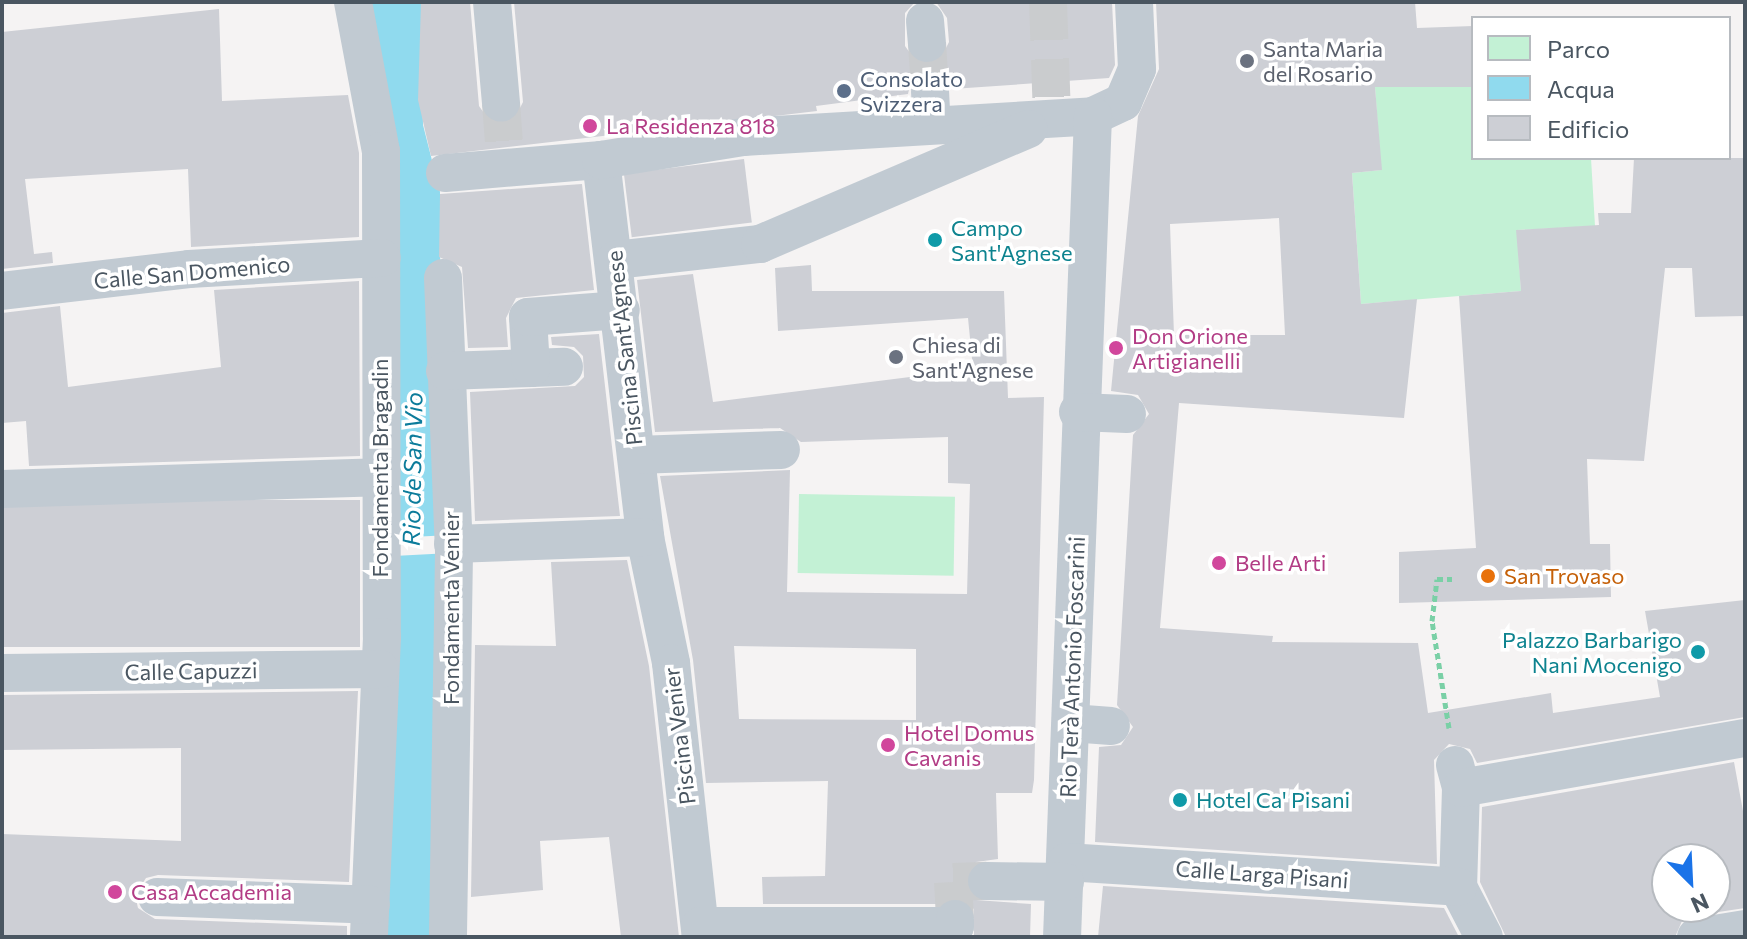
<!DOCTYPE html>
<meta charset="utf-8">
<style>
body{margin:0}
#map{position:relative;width:1747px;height:939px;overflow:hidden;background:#f5f3f3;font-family:Commissioner,sans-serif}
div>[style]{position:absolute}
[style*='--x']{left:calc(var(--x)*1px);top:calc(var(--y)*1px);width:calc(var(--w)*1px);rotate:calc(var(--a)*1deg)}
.green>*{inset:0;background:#c3f1d5;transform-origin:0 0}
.water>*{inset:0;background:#90daee}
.pier>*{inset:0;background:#f5f3f3;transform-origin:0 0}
.building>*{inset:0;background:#cdcfd5;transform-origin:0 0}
.pedestrian-tunnel>*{height:38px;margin-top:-19px;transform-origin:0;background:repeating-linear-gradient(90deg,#caccce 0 38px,transparent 0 57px)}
.path>*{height:5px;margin-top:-2.5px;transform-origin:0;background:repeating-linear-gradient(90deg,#7ad0a6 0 6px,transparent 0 10px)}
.pedestrian>*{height:38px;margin:-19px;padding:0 19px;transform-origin:19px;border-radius:19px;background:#c1cad2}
.dots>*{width:22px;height:22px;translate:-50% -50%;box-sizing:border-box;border:4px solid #fff;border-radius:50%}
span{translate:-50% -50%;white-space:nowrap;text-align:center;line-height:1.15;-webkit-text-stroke:7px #fff;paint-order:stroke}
.worship-label{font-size:22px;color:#5b616d}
.left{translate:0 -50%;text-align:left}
.service-label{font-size:22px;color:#4e5e75}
.hotel-label{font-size:22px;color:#b23c85}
.culture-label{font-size:22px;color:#0d838f}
.right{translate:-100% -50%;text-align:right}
.street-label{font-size:22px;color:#4a5661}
.food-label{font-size:22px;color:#c56008}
.water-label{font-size:24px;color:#0c7c9b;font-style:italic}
.frame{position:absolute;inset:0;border:4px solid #4a5661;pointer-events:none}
.legend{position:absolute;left:1471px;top:16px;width:260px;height:144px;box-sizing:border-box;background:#fff;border:2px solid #b7bbc0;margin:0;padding:10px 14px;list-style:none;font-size:24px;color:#4a5661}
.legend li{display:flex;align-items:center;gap:16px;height:40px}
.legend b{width:40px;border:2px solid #b7bbc0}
.north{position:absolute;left:1651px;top:843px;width:80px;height:80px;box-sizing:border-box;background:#fff;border:2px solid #b7bbc0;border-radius:50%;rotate:156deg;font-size:22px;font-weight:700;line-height:32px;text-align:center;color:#4a5661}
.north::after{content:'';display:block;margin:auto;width:28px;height:36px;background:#1a73e8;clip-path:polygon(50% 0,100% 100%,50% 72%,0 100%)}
</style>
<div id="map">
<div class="green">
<div style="clip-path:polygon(1375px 87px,1473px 87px,1473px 158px,1591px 158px,1595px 226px,1517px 230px,1521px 291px,1361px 304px,1352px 173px,1381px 170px)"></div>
<div style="left:799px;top:494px;width:156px;height:79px;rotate:1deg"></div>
</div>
<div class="water">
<div style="clip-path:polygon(363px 2px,421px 2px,423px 125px,440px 192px,442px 937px,377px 937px)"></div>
</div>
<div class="pier">
<div style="left:450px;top:535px;width:18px;height:67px;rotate:87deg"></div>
</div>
<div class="building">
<div style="clip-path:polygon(421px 2px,470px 2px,479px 106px,491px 123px,502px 125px,514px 120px,523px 102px,514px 2px,915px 2px,905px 13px,905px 46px,917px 63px,928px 65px,940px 60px,949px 42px,947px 18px,936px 2px,1112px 2px,1115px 65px,1109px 78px,952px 89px,941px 72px,928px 69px,911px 80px,908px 94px,816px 106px,817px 111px,431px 156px,418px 100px)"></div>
<div style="clip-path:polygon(evenodd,1156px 2px,1415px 2px,1417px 28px,1473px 26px,1473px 87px,1375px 87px,1382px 170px,1352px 173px,1361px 304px,1417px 299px,1404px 418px,1179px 403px,1160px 628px,1273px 636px,1272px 642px,1418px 643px,1428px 713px,1551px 693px,1553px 713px,1660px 697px,1645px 611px,1745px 600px,1745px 717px,1477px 763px,1470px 749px,1449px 744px,1434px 760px,1437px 864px,1095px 842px,1099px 747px,1121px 745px,1133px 727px,1117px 705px,1133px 435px,1149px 414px,1138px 395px,1111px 391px,1138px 116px,1159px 69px,1156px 2px,1279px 218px,1285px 335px,1174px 335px,1170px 224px,1279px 218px)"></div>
<div style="clip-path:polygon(219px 9px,222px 101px,348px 95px,359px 153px,359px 237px,191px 247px,188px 169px,25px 179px,34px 254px,52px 252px,53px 263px,2px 269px,2px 32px)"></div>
<div style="clip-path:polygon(1634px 158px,1745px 158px,1745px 316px,1695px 317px,1692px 268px,1665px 268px,1644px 461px,1587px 459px,1590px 544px,1610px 544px,1611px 597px,1399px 603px,1399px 552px,1476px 548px,1459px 296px,1521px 291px,1516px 230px,1599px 225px,1598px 213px,1631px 213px)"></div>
<div style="left:744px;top:159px;width:64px;height:121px;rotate:83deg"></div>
<div style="clip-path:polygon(582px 184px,594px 290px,516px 298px,506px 318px,508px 347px,468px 348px,462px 267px,439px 257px,440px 194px)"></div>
<div style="clip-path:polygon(evenodd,811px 265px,812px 291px,1004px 291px,1008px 398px,1044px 397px,1034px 780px,1032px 793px,996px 793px,998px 859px,976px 862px,965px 880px,976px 900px,1031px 904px,1030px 937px,974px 937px,974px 909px,956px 897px,940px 904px,763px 904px,762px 877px,825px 876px,828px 781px,706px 783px,693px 660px,660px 476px,790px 470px,787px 592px,967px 594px,970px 484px,948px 483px,948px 437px,801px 442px,780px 428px,655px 432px,637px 280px,693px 274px,713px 402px,973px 369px,968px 318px,778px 331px,775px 268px,811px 265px,734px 646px,916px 649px,916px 720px,739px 719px,734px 646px)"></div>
<div style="clip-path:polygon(359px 281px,360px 456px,29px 466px,26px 421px,2px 423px,2px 313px,60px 306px,68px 387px,221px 367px,214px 290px)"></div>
<div style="clip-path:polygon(599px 334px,620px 516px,475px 521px,470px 392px,575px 386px,584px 377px,583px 356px,574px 347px,552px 345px,551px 337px)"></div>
<div style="left:360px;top:500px;width:147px;height:358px;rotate:90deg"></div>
<div style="clip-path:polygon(627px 560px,649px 666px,679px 937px,621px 937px,609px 837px,540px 841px,543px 890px,471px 897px,475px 645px,556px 646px,551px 562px)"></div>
<div style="clip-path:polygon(358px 691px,349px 882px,158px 875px,146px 878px,135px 895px,138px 908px,155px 919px,347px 926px,347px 937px,2px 937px,2px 834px,181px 841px,181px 748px,2px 750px,2px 695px)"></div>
<div style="clip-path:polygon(evenodd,1734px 762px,1745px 822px,1745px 908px,1692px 916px,1682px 921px,1675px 937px,1506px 937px,1480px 882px,1482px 807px,1734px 762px,1667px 859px,1715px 859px,1715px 907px,1667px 907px,1667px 859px)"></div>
<div style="clip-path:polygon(1103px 886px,1444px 908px,1459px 937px,1098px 937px)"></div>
</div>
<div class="pedestrian-tunnel">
<div style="--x:1048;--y:2;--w:117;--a:88"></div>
<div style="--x:927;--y:43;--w:48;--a:86.4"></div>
<div style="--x:501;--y:103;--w:66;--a:85.7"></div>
<div style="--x:955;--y:919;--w:37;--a:-93"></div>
<div style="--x:953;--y:882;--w:34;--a:-2"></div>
</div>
<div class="path">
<div style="--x:1449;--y:728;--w:108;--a:-99"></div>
<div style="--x:1432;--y:621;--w:42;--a:-83.2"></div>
<div style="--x:1437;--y:579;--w:15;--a:0"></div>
</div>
<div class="pedestrian">
<div style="--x:353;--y:2;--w:152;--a:79.4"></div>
<div style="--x:381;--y:151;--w:486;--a:89.9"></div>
<div style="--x:382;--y:637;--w:300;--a:92.5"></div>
<div style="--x:492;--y:2;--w:101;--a:84.9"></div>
<div style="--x:925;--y:21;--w:22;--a:85"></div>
<div style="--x:930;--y:91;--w:34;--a:87"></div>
<div style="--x:1093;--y:116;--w:33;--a:-25"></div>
<div style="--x:1123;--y:102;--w:36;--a:-67"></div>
<div style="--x:1137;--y:69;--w:67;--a:-92.6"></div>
<div style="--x:601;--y:160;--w:380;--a:83.3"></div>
<div style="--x:645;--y:537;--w:129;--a:78.3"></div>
<div style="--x:671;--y:663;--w:276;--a:83.8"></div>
<div style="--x:445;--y:173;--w:157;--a:-4.8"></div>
<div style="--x:601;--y:160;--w:144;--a:-9.2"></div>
<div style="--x:743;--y:137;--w:351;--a:-3.4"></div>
<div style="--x:1093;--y:116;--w:822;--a:92.16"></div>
<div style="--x:615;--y:260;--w:146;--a:-6.3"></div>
<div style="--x:760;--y:244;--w:292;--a:-23.2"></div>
<div style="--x:443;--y:278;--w:275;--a:87.7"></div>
<div style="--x:454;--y:553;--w:384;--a:90.9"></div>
<div style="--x:2;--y:291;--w:188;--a:-6.7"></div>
<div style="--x:189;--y:269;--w:193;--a:-3.3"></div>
<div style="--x:531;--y:368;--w:33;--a:-2"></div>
<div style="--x:445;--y:371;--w:86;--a:-2"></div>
<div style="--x:531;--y:368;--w:51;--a:-93.4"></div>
<div style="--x:528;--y:317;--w:93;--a:-4.3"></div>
<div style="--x:1078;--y:412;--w:49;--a:2.3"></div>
<div style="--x:636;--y:455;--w:145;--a:-2"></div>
<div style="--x:2;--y:489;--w:376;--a:-1.8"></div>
<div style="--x:453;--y:544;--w:192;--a:-2.1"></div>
<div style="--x:2;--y:673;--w:378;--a:-0.6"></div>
<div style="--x:1071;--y:723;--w:40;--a:4.3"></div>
<div style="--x:1455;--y:765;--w:24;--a:75"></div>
<div style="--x:1461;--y:788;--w:99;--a:91.7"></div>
<div style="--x:1458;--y:887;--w:56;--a:62.5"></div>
<div style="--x:1461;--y:788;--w:288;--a:-10"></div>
<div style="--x:1066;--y:862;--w:393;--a:3.6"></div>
<div style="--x:987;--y:881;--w:78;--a:0.7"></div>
<div style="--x:157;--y:897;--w:214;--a:2.1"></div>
<div style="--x:700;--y:926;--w:255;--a:0"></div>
<div style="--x:955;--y:926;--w:7;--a:-90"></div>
<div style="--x:1696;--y:937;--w:50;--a:-9.3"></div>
</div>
<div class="dots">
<div style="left:1247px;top:61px;background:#6b7280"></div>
<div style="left:844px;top:91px;background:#5c6f8a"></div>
<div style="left:590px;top:126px;background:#d1479c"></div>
<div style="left:935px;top:240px;background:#0f9aa8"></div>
<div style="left:1116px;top:348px;background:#d1479c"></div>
<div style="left:896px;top:357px;background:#6b7280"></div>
<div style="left:1219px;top:563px;background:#d1479c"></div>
<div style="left:1488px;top:576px;background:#e8710a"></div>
<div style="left:1698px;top:652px;background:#0f9aa8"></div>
<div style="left:888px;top:745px;background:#d1479c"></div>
<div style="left:1180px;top:800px;background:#0f9aa8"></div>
<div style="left:115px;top:892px;background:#d1479c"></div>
</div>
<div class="worship-label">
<span class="left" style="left:1263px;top:61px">Santa Maria<br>del Rosario</span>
<span class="left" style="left:912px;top:357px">Chiesa di<br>Sant'Agnese</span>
</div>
<div class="service-label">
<span class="left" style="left:860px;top:91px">Consolato<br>Svizzera</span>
</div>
<div class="hotel-label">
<span class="left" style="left:606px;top:126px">La Residenza 818</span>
<span class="left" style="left:1132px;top:348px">Don Orione<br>Artigianelli</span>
<span class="left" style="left:1235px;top:563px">Belle Arti</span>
<span class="left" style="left:904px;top:745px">Hotel Domus<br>Cavanis</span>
<span class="left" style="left:131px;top:892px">Casa Accademia</span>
</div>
<div class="culture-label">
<span class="left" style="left:951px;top:240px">Campo<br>Sant'Agnese</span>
<span class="right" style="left:1682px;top:652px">Palazzo Barbarigo<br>Nani Mocenigo</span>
<span class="left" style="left:1196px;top:800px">Hotel Ca' Pisani</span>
</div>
<div class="street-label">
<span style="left:192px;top:272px;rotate:-5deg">Calle San Domenico</span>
<span style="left:624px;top:348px;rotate:-96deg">Piscina Sant'Agnese</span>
<span style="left:380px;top:468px;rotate:-90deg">Fondamenta Bragadin</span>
<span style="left:451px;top:608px;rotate:-90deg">Fondamenta Venier</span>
<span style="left:1072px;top:667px;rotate:-88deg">Rio Terà Antonio Foscarini</span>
<span style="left:191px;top:671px;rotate:-1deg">Calle Capuzzi</span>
<span style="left:679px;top:736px;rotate:-97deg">Piscina Venier</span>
<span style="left:1262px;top:874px;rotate:4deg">Calle Larga Pisani</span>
</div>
<div class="food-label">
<span class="left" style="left:1504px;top:576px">San Trovaso</span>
</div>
<div class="water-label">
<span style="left:412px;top:469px;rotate:-89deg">Rio de San Vio</span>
</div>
<div class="frame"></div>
<ul class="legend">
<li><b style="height:22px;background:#c3f1d5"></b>Parco</li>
<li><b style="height:22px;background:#90daee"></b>Acqua</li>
<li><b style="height:22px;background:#cdcfd5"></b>Edificio</li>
</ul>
<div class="north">N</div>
</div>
